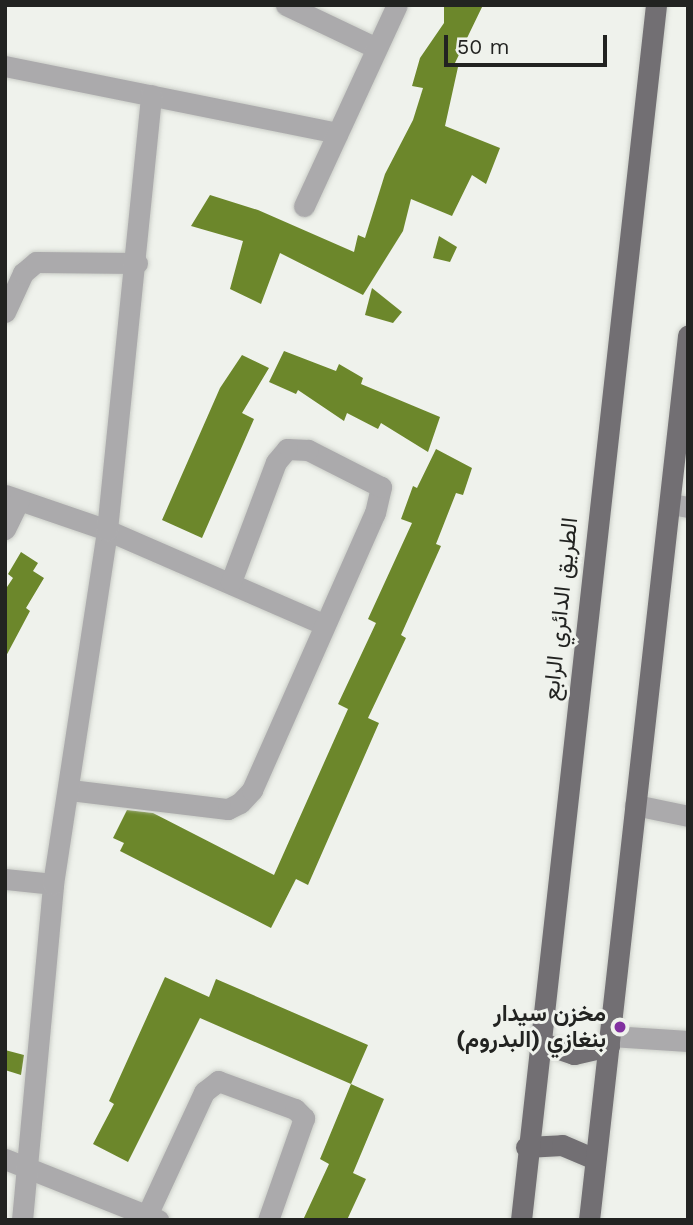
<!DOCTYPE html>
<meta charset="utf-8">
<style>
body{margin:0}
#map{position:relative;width:693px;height:1225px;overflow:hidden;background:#eff2ec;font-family:"Work Sans",Vazirmatn,sans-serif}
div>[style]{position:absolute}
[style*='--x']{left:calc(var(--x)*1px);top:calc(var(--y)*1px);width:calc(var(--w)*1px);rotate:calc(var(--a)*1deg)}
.building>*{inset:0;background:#6c872b}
.roads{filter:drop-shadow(0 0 2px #cacdc7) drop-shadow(0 0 2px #cacdc7)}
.minor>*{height:21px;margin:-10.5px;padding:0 10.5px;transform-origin:10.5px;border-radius:10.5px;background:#abaaac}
.primary>*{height:21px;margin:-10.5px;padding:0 10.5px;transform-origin:10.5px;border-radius:10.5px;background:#726f73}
.dots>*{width:19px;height:19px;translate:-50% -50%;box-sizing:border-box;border:4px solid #eff2ec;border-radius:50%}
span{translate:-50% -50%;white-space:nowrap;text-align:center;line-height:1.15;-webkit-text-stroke:6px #eff2ec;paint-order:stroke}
.street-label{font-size:23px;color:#222321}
.poi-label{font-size:23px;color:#222321;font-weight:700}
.right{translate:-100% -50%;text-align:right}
.frame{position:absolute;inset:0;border:7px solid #222321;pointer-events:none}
.scale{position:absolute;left:444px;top:35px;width:163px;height:32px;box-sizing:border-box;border:4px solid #222321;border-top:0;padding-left:9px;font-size:21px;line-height:24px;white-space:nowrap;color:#222321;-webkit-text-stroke:5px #eff2ec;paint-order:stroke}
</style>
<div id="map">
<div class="building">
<div style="clip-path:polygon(444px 5px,483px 5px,454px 65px,458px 67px,445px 126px,500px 148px,486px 184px,472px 175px,452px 216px,411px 199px,403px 231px,363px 295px,280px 253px,261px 304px,230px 289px,243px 241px,191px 226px,210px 195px,258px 210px,354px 252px,358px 235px,365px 238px,385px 174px,413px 120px,423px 88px,412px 86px,420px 58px,444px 23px)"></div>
<div style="clip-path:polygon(439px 236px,457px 247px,450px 262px,433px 258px)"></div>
<div style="clip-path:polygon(372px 288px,402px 312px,393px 323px,365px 315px)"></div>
<div style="clip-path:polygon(284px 351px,336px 371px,339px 364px,363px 378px,361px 384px,440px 417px,428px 452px,381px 423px,378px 429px,347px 413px,344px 421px,298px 390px,296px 394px,269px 382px)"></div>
<div style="clip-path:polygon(242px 355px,269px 368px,242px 413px,254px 419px,202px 538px,162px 520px,220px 388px)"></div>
<div style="clip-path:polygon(436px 449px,472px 468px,463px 495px,456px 493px,436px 544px,441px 546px,401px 635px,406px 638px,368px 718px,379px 723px,308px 885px,296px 879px,271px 928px,120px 851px,124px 843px,113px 838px,127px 810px,153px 813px,274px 875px,348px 709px,338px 704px,376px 623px,368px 619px,412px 523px,401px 519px,413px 486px,417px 488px)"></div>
<div style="clip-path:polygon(21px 552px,38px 563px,33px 571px,44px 578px,26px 608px,30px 611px,5px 658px,5px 590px,13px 578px,8px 574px)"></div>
<div style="clip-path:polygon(165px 977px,209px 997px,216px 979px,368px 1045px,351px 1084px,200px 1018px,128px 1162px,93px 1144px,114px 1104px,109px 1101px)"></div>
<div style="clip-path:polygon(5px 1050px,24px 1055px,21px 1075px,5px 1070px)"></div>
<div style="clip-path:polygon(351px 1084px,384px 1099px,353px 1173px,366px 1179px,347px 1220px,303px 1220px,329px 1164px,320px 1159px)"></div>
</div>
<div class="roads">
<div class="minor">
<div style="--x:286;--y:5;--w:100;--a:25.5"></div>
<div style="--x:5;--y:66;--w:339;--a:11.4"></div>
<div style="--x:304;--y:206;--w:221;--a:-65.2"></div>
<div style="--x:5;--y:312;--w:43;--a:-65.2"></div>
<div style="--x:23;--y:273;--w:17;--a:-40"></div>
<div style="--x:36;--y:262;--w:101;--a:0.6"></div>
<div style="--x:5;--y:495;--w:108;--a:18.9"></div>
<div style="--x:107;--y:530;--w:236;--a:23.5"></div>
<div style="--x:671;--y:504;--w:17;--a:10"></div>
<div style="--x:5;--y:529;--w:32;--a:-64"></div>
<div style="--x:70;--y:790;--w:159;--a:6.9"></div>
<div style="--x:228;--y:809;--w:13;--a:-27"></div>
<div style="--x:240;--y:803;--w:18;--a:-47"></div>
<div style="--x:252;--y:790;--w:303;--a:-66.1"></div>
<div style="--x:375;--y:513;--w:27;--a:-77"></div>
<div style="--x:381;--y:487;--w:82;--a:-153.1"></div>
<div style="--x:308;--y:450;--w:21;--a:-177"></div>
<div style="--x:287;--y:449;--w:17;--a:130"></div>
<div style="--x:276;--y:462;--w:128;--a:110.6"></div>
<div style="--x:635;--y:805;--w:54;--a:11.7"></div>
<div style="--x:5;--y:879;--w:48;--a:5.9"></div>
<div style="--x:611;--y:1036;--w:77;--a:3.7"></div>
<div style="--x:5;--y:1159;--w:165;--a:21.7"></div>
<div style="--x:147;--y:1215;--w:136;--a:-65.1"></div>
<div style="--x:204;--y:1092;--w:18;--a:-38"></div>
<div style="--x:218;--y:1081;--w:82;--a:20"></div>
<div style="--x:295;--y:1109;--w:13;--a:45"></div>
<div style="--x:304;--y:1118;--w:108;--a:109.4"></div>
<div style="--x:22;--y:1220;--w:337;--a:-84.7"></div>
<div style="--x:53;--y:884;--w:358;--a:-81.3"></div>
<div style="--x:107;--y:530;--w:437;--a:-84.2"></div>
</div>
<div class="primary">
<div style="--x:539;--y:1042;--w:37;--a:19"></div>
<div style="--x:574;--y:1054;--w:36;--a:-13"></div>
<div style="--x:526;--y:1147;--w:36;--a:-3"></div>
<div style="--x:562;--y:1145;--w:36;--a:23"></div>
<div style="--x:521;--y:1220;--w:1222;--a:-83.66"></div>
<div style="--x:589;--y:1220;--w:890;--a:-83.61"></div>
</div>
</div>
<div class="dots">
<div style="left:620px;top:1027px;background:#8231a0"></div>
</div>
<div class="street-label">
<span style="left:561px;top:609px;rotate:-84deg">الطريق الدائري الرابع</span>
</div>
<div class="poi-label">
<span class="right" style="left:606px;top:1027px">مخزن سيدار<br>بنغازي (البدروم)</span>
</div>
<div class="frame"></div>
<div class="scale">50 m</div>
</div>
